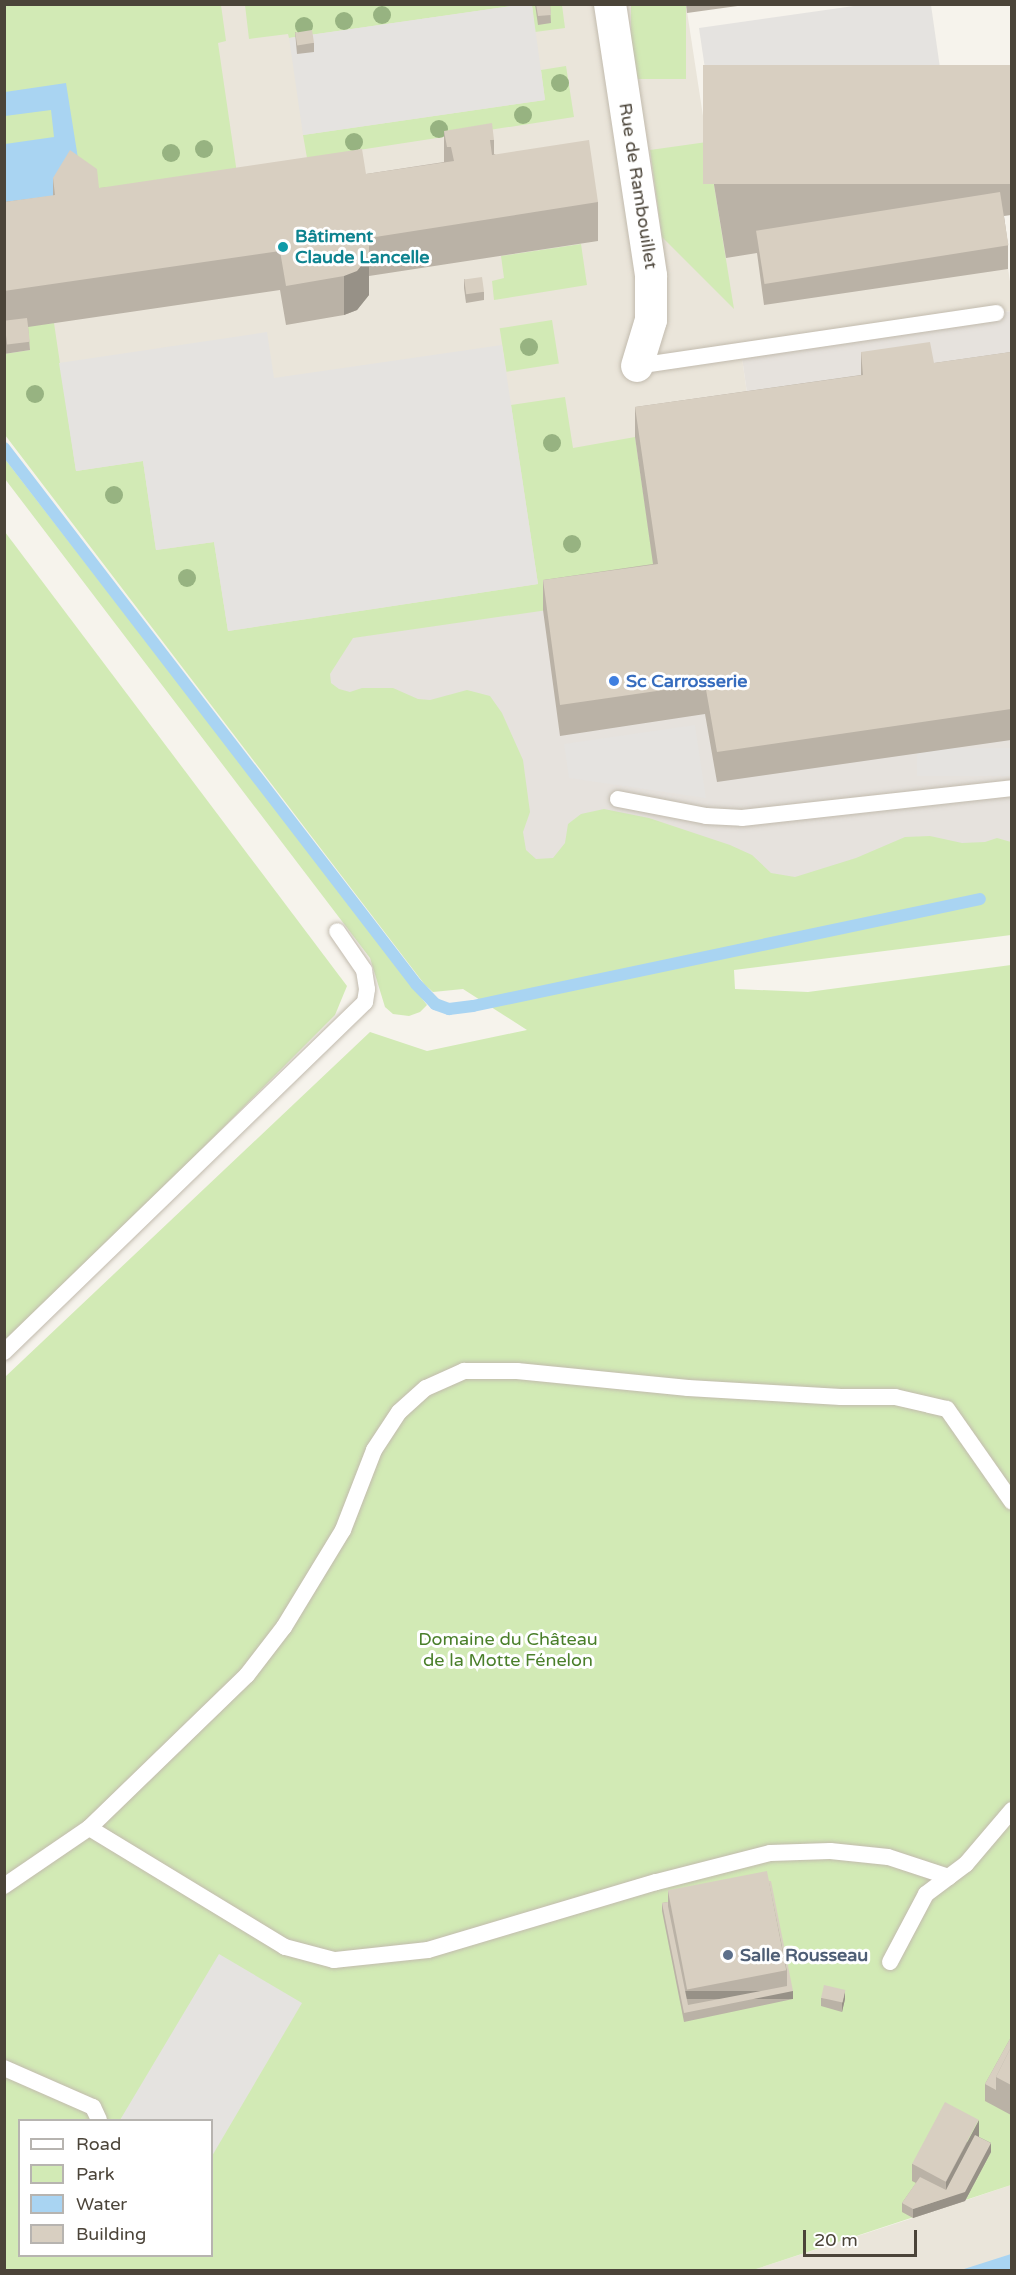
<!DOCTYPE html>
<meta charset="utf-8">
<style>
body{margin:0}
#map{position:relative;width:1016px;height:2275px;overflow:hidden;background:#f6f3ec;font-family:"Varela Round",sans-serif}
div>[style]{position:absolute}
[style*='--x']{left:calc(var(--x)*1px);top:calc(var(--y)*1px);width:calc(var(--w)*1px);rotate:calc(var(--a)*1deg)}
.residential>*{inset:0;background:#eae5da}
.industrial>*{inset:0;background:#e6e2dd}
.green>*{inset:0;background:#d2eab5;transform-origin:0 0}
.parking>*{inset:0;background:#e5e3e0;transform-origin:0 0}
.water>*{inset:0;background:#a9d4f2}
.stream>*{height:12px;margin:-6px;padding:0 6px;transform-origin:6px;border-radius:6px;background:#a9d4f2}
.roads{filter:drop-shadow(0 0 2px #c2bbae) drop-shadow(0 0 2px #c2bbae)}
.service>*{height:16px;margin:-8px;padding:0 8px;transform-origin:8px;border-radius:8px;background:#fff}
.minor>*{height:32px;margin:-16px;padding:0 16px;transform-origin:16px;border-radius:16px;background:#fff}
.trees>*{width:18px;height:18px;margin:-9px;border-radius:50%;background:#97b381}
.wall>*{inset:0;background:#bab2a6}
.shaded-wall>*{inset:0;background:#979187;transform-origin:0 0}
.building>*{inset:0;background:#d8cfc1;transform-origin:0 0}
.dots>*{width:16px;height:16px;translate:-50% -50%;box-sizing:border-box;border:3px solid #fff;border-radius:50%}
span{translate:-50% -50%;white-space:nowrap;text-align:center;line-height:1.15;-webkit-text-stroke:6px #fff;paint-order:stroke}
.street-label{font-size:18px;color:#4b4439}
.culture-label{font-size:18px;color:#0d838f;font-weight:700}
.left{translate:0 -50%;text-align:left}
.shop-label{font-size:18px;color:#366cbe;font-weight:700}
.park-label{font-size:18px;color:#4a7f2a}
.service-label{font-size:18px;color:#4e5e75;font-weight:700}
.frame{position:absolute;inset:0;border:6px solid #4b4439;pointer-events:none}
.legend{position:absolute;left:18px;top:2119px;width:195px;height:138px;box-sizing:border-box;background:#fff;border:2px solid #b7b4b0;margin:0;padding:8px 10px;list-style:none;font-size:18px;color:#4b4439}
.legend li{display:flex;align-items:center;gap:12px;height:30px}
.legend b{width:30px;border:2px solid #b7b4b0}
.scale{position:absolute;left:803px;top:2230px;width:114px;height:27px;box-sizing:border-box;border:3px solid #4b4439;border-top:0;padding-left:8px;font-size:18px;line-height:21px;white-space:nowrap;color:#4b4439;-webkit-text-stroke:4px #fff;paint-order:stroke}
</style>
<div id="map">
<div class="residential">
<div style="clip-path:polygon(5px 5px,686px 5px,707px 142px,1000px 217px,1011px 288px,1011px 311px,741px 351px,747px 393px,653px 596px,188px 662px,5px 419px)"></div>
<div style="clip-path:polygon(1011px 2185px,1011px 2270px,753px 2270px,913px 2218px)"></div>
</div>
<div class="industrial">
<div style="clip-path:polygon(1011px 311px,1011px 915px,463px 989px,188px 662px,543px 610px,747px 393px,741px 351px)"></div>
</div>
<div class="green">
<div style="clip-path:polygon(4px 5px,221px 5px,226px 41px,218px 43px,239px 187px,5px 224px)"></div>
<div style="clip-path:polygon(245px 5px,519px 5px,289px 38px,288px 34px,249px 39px)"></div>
<div style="clip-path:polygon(532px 5px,562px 5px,565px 28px,535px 32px)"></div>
<div style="left:631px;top:5px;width:55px;height:74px"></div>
<div style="clip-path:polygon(566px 66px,574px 117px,307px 158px,303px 135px,545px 100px,541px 70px)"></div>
<div style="clip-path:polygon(707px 142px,734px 309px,662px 237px,650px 150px)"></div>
<div style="clip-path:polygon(581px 244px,587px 285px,494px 300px,492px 281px,504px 278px,501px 256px)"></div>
<div style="left:552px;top:320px;width:44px;height:53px;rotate:81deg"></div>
<div style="clip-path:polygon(evenodd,54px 323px,76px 471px,143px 461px,156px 550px,214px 542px,228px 631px,538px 584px,511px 405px,565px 397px,573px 448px,635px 437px,658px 594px,353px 638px,330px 674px,331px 683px,339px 689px,350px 692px,362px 688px,393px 688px,418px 699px,430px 700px,467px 690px,490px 696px,502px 713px,523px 760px,530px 812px,523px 832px,526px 850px,536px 859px,553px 858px,565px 843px,568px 824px,581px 814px,604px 809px,649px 818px,730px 845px,752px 855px,771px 873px,795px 877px,856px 858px,905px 837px,930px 836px,962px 843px,985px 842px,997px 838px,1011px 842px,1011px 935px,734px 970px,735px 989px,808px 992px,1011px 965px,1011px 2185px,753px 2270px,5px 2270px,5px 1377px,370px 1032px,427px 1051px,527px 1030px,463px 989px,433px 992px,425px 985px,5px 435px,4px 354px,30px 350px,27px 326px,54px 323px,20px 2120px,212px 2120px,212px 2256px,20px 2256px,20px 2120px)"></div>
<div style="clip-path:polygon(5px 459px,427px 1005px,420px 1012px,409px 1016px,393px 1014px,385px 1007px,370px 958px,5px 479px)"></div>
<div style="clip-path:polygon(5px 532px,347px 986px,335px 1015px,168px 1183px,5px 1340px)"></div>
</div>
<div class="parking">
<div style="clip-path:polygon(519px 5px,532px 5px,545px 100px,303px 135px,289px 38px)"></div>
<div style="clip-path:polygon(861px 5px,931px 5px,944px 96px,714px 130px,699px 28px)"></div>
<div style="clip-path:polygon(267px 332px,274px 378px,502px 345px,538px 584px,228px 631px,214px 542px,156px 550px,143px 461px,76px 471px,59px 363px)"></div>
<div style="clip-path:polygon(695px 725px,706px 798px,569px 778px,564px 744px)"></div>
<div style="left:1011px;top:748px;width:28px;height:94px;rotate:90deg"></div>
<div style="clip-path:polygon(219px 1954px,302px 2003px,212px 2156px,212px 2120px,120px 2120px)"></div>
</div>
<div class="water">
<div style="clip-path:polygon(66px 83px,84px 196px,47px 209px,5px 215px,5px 144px,54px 137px,51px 110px,5px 116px,5px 92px)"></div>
<div style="clip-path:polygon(1011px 2254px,1011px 2270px,961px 2270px)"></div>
</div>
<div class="stream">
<div style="--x:4;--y:448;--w:676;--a:52.45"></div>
<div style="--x:416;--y:984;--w:28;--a:46"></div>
<div style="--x:435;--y:1004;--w:15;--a:20"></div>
<div style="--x:449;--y:1009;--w:24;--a:-7"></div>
<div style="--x:473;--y:1006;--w:518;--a:-11.92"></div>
</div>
<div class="roads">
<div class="service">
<div style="--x:637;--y:366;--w:363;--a:-8.4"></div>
<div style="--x:618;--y:799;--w:90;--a:10.9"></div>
<div style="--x:706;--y:816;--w:36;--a:3"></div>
<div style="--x:742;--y:818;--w:272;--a:-6.3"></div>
<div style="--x:4;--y:1352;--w:503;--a:-44.11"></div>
<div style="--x:365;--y:1002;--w:13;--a:-81"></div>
<div style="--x:367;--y:989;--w:19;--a:-99"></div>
<div style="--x:364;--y:970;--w:47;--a:-124.7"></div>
<div style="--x:949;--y:1877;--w:64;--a:-161.8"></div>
<div style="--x:888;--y:1857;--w:58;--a:-174.1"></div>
<div style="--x:830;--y:1851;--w:60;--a:178.1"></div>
<div style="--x:770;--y:1853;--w:118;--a:165.7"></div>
<div style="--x:656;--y:1882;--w:238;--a:163.4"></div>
<div style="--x:428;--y:1950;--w:95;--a:173.9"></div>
<div style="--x:334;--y:1960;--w:51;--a:-165.1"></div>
<div style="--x:285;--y:1947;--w:229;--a:-148.7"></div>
<div style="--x:89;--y:1828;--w:220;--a:-44.1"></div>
<div style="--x:247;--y:1675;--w:61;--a:-52.4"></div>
<div style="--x:284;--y:1627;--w:114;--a:-58.7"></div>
<div style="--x:343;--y:1530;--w:86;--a:-68.8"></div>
<div style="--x:374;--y:1450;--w:45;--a:-56.7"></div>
<div style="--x:399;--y:1412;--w:36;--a:-42"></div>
<div style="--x:426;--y:1388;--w:42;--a:-24.1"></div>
<div style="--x:464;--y:1371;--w:53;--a:0"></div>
<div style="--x:517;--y:1371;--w:172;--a:5.7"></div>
<div style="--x:688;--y:1388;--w:153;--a:3.4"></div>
<div style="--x:841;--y:1397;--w:54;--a:0"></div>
<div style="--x:895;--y:1397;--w:53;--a:13"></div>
<div style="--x:947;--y:1409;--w:113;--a:55"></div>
<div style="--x:4;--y:1886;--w:103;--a:-34.3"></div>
<div style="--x:890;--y:1962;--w:77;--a:-62.1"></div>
<div style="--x:926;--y:1894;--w:50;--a:-36.9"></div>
<div style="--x:966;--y:1864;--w:71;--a:-49.6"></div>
<div style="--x:4;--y:2068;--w:97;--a:23.7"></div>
<div style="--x:93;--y:2107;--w:14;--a:65"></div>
</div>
<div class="minor">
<div style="--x:610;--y:4;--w:275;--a:81.4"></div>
<div style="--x:651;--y:276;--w:44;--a:90"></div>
<div style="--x:651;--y:320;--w:48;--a:106.9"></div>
</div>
</div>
<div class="trees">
<div style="left:382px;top:15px"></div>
<div style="left:344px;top:21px"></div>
<div style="left:304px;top:26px"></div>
<div style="left:560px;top:83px"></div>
<div style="left:523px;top:115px"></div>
<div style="left:439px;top:129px"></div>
<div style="left:354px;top:142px"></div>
<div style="left:204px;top:149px"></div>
<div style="left:171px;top:153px"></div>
<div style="left:529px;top:347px"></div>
<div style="left:35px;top:394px"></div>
<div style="left:552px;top:443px"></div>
<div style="left:114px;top:495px"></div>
<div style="left:572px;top:544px"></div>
<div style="left:187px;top:578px"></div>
</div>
<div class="wall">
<div style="clip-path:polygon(535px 4px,550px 4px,551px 23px,538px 25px)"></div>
<div style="clip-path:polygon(686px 4px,752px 4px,687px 13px)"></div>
<div style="clip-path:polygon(295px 32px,314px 43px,314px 52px,297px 54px)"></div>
<div style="clip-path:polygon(1011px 65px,1011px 215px,1004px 216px,1008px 245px,1008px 269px,764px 305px,757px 253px,726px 258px,707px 142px,707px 112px)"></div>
<div style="clip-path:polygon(444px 131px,494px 140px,494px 154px,598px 202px,598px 241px,369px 276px,369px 295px,357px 310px,344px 315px,286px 325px,280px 290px,28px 327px,30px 350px,4px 354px,4px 202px,53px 196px,53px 178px,99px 188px,366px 174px,444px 162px)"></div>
<div style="clip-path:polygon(464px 279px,484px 292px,484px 300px,466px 303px,464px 288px)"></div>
<div style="clip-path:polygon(861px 352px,934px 363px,1011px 352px,1011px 740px,717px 782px,705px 714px,560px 736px,543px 610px,543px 580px,653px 564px,635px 437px,635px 407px,861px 375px)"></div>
<div style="clip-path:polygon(769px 1881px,793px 1999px,684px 2022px,662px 1911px,662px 1903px,668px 1902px,668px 1891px)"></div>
<div style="clip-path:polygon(821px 1998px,845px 1999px,842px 2012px,821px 2006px)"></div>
<div style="clip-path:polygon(1011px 2037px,1011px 2115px,985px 2101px,985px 2084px)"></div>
<div style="clip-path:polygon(979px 2137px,991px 2152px,965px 2201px,913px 2218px,902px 2212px,902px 2203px,916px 2183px,912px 2181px,912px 2164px)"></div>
</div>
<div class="shaded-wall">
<div style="clip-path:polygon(369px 238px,369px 295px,357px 310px,344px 315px,344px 276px)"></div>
<div style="clip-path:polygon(845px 1990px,845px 1999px,842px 2012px,842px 2003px)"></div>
<div style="left:793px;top:1991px;width:8px;height:111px;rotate:90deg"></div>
<div style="clip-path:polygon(979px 2120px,979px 2137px,991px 2143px,991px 2152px,965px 2201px,913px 2218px,913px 2209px,946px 2198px,946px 2182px)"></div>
</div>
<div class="building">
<div style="clip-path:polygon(536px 4px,550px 4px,551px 15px,538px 16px)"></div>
<div style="left:312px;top:30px;width:13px;height:17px;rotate:81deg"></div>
<div style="left:1011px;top:65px;width:119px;height:308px;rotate:90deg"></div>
<div style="clip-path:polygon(492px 123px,494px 140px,490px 140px,492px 155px,589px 140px,598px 202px,369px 238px,369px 256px,357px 271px,344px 276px,286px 286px,280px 251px,4px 291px,4px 202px,55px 195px,53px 178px,70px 150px,97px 169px,99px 188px,362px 149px,366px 174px,454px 161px,451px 147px,447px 147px,444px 131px)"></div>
<div style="left:1000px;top:192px;width:54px;height:247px;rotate:81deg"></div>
<div style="left:482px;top:277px;width:15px;height:18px;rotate:82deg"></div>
<div style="left:27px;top:318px;width:24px;height:23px;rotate:83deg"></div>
<div style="clip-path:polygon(930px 342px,934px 363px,1011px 352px,1011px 709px,717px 752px,705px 684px,560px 705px,543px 580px,658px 564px,635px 407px,863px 375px,861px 352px)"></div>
<div style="left:767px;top:1871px;width:101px;height:101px;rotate:79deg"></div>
<div style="clip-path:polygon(769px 1881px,771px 1881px,793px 1991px,684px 2013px,662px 1903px,668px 1902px,668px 1906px,688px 2005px,787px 1986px,787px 1970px)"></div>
<div style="left:824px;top:1985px;width:22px;height:13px;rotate:13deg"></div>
<div style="clip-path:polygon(1011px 2037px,1011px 2047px,996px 2077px,996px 2090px,985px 2084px)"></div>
<div style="clip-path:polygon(1011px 2047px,1011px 2085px,996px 2077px)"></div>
<div style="left:945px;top:2102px;width:38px;height:70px;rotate:28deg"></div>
<div style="clip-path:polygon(975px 2135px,991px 2143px,965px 2192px,913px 2209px,902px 2203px,920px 2177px,946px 2190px)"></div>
</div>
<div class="dots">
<div style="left:283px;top:247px;background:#0f9aa8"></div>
<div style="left:614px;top:681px;background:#3f7fe0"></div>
<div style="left:728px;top:1955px;background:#5c6f8a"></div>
</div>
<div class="street-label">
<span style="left:638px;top:186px;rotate:81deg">Rue de Rambouillet</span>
</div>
<div class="culture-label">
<span class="left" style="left:295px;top:247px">Bâtiment<br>Claude Lancelle</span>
</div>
<div class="shop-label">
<span class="left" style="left:626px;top:681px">Sc Carrosserie</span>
</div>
<div class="park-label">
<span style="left:508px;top:1650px">Domaine du Château<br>de la Motte Fénelon</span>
</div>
<div class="service-label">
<span class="left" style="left:740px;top:1955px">Salle Rousseau</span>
</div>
<div class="frame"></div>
<ul class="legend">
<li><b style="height:8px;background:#fff"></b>Road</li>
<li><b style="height:16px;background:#d2eab5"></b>Park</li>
<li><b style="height:16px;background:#a9d4f2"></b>Water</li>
<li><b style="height:16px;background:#d8cfc1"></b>Building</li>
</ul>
<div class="scale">20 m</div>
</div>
